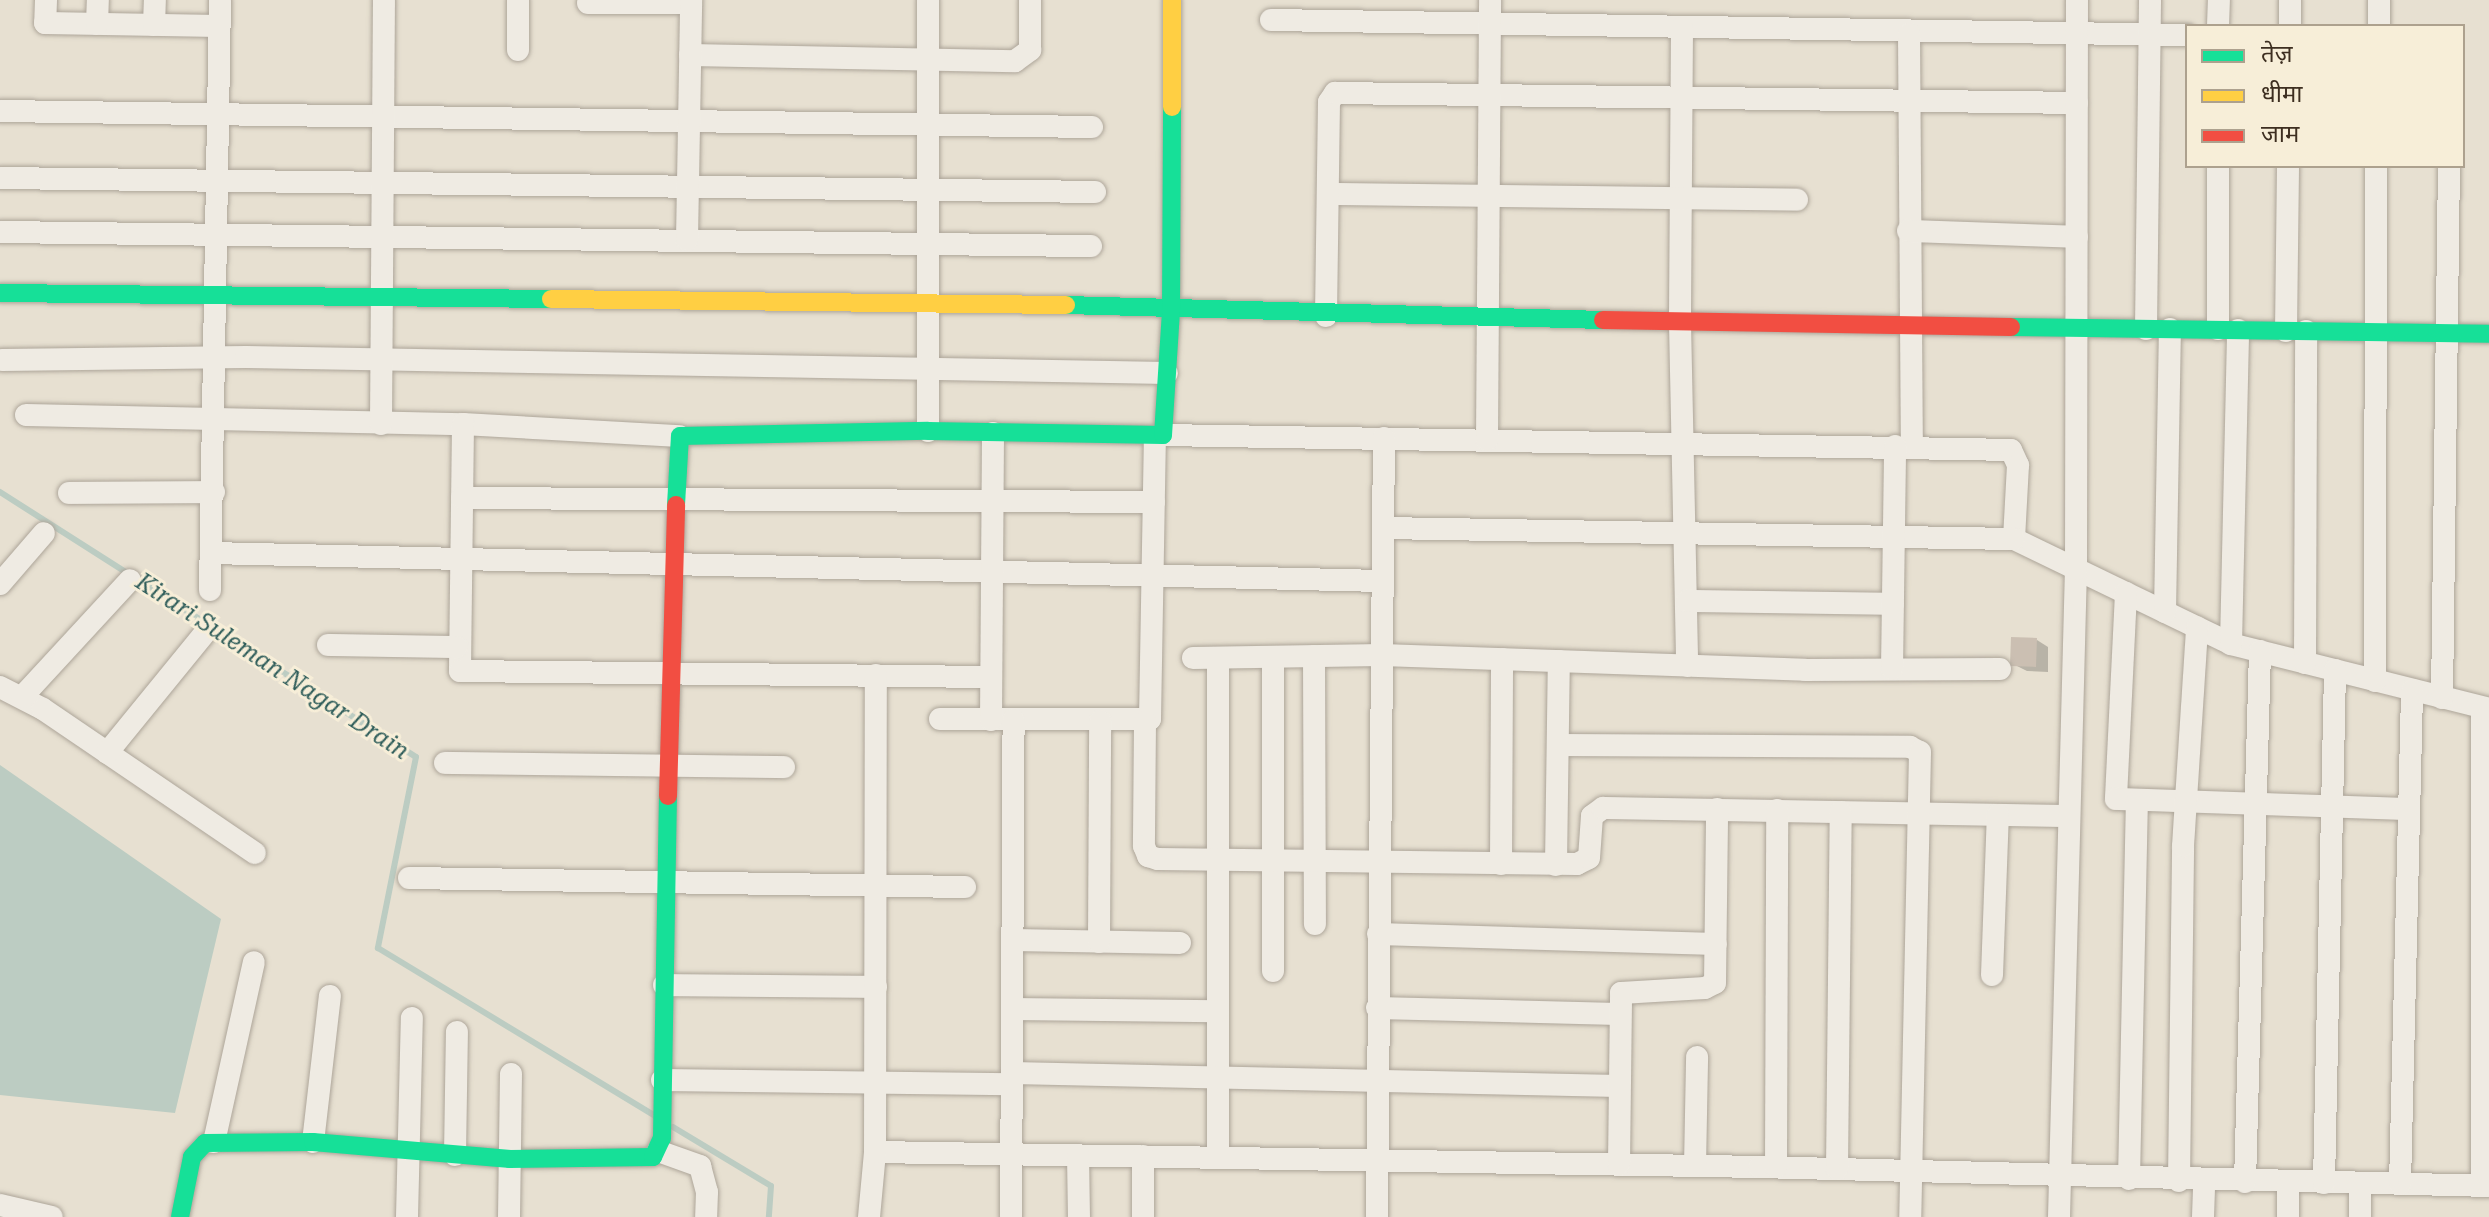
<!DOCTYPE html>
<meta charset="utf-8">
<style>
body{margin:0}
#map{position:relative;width:2489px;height:1217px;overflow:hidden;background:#e7e0d1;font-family:"Roboto Serif","Noto Sans Devanagari",serif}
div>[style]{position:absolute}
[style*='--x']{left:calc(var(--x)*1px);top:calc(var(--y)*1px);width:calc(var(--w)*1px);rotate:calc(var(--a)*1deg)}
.water>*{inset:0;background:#bcccc2}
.shadow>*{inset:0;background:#0003}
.stream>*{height:6px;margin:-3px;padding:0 3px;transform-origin:3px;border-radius:3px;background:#bcccc2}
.building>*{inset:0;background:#cbbfb2;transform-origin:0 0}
.roads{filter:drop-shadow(0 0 2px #ada599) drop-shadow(0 0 2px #ada599)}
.street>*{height:22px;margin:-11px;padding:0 11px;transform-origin:11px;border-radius:11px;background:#efebe3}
.fast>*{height:18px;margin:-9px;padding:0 9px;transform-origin:9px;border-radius:9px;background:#16e098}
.slow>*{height:18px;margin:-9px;padding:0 9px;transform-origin:9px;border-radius:9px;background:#ffcf43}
.jam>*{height:18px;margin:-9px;padding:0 9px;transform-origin:9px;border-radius:9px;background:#f24e42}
span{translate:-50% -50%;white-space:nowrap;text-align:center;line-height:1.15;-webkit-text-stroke:6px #f7eed8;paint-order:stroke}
.water-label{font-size:24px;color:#2f5d5a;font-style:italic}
.legend{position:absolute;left:2185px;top:24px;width:280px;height:144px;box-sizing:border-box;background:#f7eed8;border:2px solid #ada18e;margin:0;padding:10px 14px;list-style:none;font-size:24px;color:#3d2e20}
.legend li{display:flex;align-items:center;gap:16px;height:40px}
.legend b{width:40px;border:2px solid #ada18e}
</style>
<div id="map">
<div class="water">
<div style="clip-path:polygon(0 765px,221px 919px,175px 1113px,0 1095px)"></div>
</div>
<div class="shadow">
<div style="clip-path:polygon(2037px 640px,2048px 647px,2048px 672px,2027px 671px,2015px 665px)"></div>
</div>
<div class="stream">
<div style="--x:0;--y:492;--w:493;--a:32.5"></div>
<div style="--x:416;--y:757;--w:195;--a:101.3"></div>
<div style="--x:378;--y:948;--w:323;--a:31.2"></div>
<div style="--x:673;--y:1127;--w:114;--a:31"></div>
<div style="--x:771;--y:1186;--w:31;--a:94"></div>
</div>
<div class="building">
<div style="left:2011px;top:637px;width:26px;height:29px;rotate:2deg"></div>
</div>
<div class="roads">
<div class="street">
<div style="--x:46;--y:0;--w:23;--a:92"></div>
<div style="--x:45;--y:23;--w:174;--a:1"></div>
<div style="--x:928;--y:0;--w:431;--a:90"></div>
<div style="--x:588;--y:3;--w:103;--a:0"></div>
<div style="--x:1271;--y:20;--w:916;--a:0.94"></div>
<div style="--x:97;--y:24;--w:24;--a:-88"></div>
<div style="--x:154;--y:25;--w:25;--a:-88"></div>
<div style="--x:2218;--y:26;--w:26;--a:-88"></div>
<div style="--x:2290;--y:26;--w:26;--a:-90"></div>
<div style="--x:2379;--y:26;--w:26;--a:-90"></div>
<div style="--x:1682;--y:28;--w:295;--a:90.4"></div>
<div style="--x:1680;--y:323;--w:343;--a:88.8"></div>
<div style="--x:1909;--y:34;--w:412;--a:89.6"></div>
<div style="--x:518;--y:50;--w:50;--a:-90"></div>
<div style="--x:690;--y:55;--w:325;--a:1.1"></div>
<div style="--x:1015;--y:61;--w:19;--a:-36"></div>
<div style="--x:1030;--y:50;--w:50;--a:-90"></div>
<div style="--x:0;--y:111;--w:1092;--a:0.84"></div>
<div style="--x:0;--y:178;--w:1095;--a:0.73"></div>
<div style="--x:1328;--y:194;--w:469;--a:0.7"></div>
<div style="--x:1908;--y:231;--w:169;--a:2"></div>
<div style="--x:0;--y:232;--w:1091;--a:0.74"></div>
<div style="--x:687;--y:240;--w:240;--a:-89"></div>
<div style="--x:1326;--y:316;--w:214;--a:-89.2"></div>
<div style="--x:1329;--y:102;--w:11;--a:-56"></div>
<div style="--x:1335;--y:93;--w:742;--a:0.77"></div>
<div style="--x:2146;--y:329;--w:329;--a:-89.3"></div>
<div style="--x:2218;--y:329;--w:163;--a:-90"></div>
<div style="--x:2286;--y:331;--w:165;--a:-89.3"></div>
<div style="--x:2;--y:360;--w:244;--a:-0.7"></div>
<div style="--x:246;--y:357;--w:921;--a:1"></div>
<div style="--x:26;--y:415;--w:437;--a:1.2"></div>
<div style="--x:463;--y:424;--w:217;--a:3.2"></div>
<div style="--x:381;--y:424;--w:424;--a:-89.6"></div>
<div style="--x:463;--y:424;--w:247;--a:90.7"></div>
<div style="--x:460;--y:671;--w:530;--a:0.65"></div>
<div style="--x:1163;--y:435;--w:848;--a:1.01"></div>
<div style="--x:2011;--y:450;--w:17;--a:65"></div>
<div style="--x:2018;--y:465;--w:74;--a:93.1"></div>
<div style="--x:2014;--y:539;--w:241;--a:25.8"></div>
<div style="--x:2231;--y:644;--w:266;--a:14.1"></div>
<div style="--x:1487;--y:440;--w:440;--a:-89.6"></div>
<div style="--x:69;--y:493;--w:145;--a:-0.4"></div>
<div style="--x:462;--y:498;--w:692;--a:0.33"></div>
<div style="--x:1383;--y:528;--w:631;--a:1"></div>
<div style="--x:211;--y:553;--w:1172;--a:1.37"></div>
<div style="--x:0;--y:584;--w:67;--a:-49.2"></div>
<div style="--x:210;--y:590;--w:590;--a:-89.03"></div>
<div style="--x:2126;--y:593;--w:206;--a:92.8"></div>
<div style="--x:2116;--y:799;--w:293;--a:2"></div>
<div style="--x:1687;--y:601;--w:206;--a:0.8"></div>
<div style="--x:2165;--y:612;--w:283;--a:-89"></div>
<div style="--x:2231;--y:644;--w:314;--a:-88.7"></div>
<div style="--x:328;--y:645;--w:129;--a:0.9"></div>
<div style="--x:1314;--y:656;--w:268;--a:89.8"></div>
<div style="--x:1273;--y:657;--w:314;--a:90"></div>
<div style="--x:1193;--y:658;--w:189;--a:-0.9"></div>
<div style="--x:1382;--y:655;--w:423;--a:2"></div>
<div style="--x:1805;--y:670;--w:195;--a:-0.3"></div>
<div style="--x:1218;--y:658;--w:499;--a:90"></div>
<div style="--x:2305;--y:663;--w:332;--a:-89.8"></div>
<div style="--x:1892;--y:669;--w:223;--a:-89.2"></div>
<div style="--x:2375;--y:681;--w:515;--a:-89.89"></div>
<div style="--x:0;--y:687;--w:48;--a:27.1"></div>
<div style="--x:43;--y:709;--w:256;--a:34.2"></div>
<div style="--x:22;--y:697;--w:159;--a:-47.3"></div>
<div style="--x:2442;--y:698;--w:532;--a:-89.25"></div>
<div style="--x:2482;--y:708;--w:478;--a:90"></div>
<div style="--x:940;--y:719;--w:210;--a:0"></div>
<div style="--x:1150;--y:719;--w:281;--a:-89"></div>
<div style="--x:991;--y:720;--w:287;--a:-89.6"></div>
<div style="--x:1145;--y:722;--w:124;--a:90.5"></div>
<div style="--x:1144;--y:846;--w:11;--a:68"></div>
<div style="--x:1148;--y:856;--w:10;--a:17"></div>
<div style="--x:1158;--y:859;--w:419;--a:0.7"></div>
<div style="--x:1577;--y:864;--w:13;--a:-27"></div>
<div style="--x:1589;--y:858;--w:42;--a:-85.9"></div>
<div style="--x:1592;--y:816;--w:14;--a:-36"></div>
<div style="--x:1603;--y:808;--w:464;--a:1"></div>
<div style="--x:1558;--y:745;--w:352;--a:0.3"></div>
<div style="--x:1910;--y:747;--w:11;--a:27"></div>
<div style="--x:1920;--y:752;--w:465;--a:91.2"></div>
<div style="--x:107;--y:753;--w:154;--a:-50.8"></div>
<div style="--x:445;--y:763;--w:339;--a:0.7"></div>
<div style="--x:1501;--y:864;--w:205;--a:-89.7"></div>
<div style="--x:1556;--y:865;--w:204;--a:-89.2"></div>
<div style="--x:409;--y:878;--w:556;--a:0.93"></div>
<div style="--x:1378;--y:934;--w:338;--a:1.7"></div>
<div style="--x:1013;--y:940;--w:167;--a:1"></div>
<div style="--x:1099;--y:942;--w:221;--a:-89.7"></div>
<div style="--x:1992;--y:975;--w:160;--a:-87.9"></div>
<div style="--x:664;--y:985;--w:212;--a:0.5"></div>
<div style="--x:1377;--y:1008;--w:241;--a:1.4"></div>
<div style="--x:1012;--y:1009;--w:206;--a:0.6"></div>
<div style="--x:1012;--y:1073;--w:607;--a:1.23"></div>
<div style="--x:662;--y:1080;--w:350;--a:0.7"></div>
<div style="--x:214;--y:1142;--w:184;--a:-77.5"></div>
<div style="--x:313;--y:1142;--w:147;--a:-83.4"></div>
<div style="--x:658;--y:1151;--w:45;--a:19.7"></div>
<div style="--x:700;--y:1166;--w:27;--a:75"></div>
<div style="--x:707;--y:1192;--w:25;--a:92"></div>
<div style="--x:875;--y:1152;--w:884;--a:0.97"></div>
<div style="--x:1759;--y:1167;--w:730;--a:1.49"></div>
<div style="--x:455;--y:1155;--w:123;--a:-89.1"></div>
<div style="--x:1078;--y:1155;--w:62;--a:89.1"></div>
<div style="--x:1143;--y:1156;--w:61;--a:90"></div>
<div style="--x:1619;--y:1164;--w:171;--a:-89.3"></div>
<div style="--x:1621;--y:993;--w:84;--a:-3.4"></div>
<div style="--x:1705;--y:988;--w:11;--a:-27"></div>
<div style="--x:1715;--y:983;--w:174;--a:-89.3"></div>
<div style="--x:1695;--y:1166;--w:109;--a:-88.9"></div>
<div style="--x:1776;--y:1167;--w:357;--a:-89.8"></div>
<div style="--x:1837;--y:1169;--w:357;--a:-89.4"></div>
<div style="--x:2129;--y:1179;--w:378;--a:-88.8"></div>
<div style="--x:2179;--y:1181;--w:335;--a:-89.3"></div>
<div style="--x:2183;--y:846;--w:219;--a:-86.3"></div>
<div style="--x:2245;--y:1182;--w:531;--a:-88.38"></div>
<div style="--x:2324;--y:1183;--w:513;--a:-88.77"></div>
<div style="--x:2400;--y:1184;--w:494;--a:-88.6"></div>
<div style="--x:0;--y:1205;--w:53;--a:13"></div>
<div style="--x:407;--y:1217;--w:199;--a:-88.6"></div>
<div style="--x:509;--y:1217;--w:143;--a:-89.2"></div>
<div style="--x:869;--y:1217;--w:65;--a:-84.7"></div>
<div style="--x:875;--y:1152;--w:477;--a:-89.9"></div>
<div style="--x:1011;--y:1217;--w:497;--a:-89.7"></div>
<div style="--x:1377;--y:1217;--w:779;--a:-89.49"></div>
<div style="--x:2059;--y:1217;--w:648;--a:-88.5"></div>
<div style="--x:2076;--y:569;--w:569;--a:-89.9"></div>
<div style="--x:2203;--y:1217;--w:36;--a:-88"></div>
<div style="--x:2288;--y:1217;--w:34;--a:-90"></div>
<div style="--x:2360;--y:1217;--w:33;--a:-90"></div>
</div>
<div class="fast">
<div style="--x:0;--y:293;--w:551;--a:0.62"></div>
<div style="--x:1066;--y:305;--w:537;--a:1.6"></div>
<div style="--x:2011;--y:327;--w:478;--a:0.8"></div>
<div style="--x:676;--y:505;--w:69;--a:-86.7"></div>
<div style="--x:680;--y:436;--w:248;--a:-1.2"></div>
<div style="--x:928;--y:431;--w:235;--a:1"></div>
<div style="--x:1163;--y:435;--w:123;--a:-86.3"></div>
<div style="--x:1171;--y:312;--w:205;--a:-89.7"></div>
<div style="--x:180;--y:1217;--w:61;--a:-78.7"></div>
<div style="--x:192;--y:1157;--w:19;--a:-47"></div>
<div style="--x:205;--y:1143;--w:108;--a:-0.5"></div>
<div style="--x:313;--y:1142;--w:198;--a:4.9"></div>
<div style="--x:510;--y:1159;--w:143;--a:-0.8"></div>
<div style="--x:653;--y:1157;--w:21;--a:-65"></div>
<div style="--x:662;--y:1138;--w:342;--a:-89"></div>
</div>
<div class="slow">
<div style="--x:1172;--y:107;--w:107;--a:-90"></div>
<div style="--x:551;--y:299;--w:515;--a:0.67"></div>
</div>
<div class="jam">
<div style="--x:1603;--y:320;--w:408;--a:1"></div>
<div style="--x:668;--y:796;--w:291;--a:-88.4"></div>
</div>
</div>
<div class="water-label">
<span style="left:272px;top:667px;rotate:33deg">Kirari Suleman Nagar Drain</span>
</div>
<ul class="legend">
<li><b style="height:10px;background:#16e098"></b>तेज़</li>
<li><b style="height:10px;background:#ffcf43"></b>धीमा</li>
<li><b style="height:10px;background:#f24e42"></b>जाम</li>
</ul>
</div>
